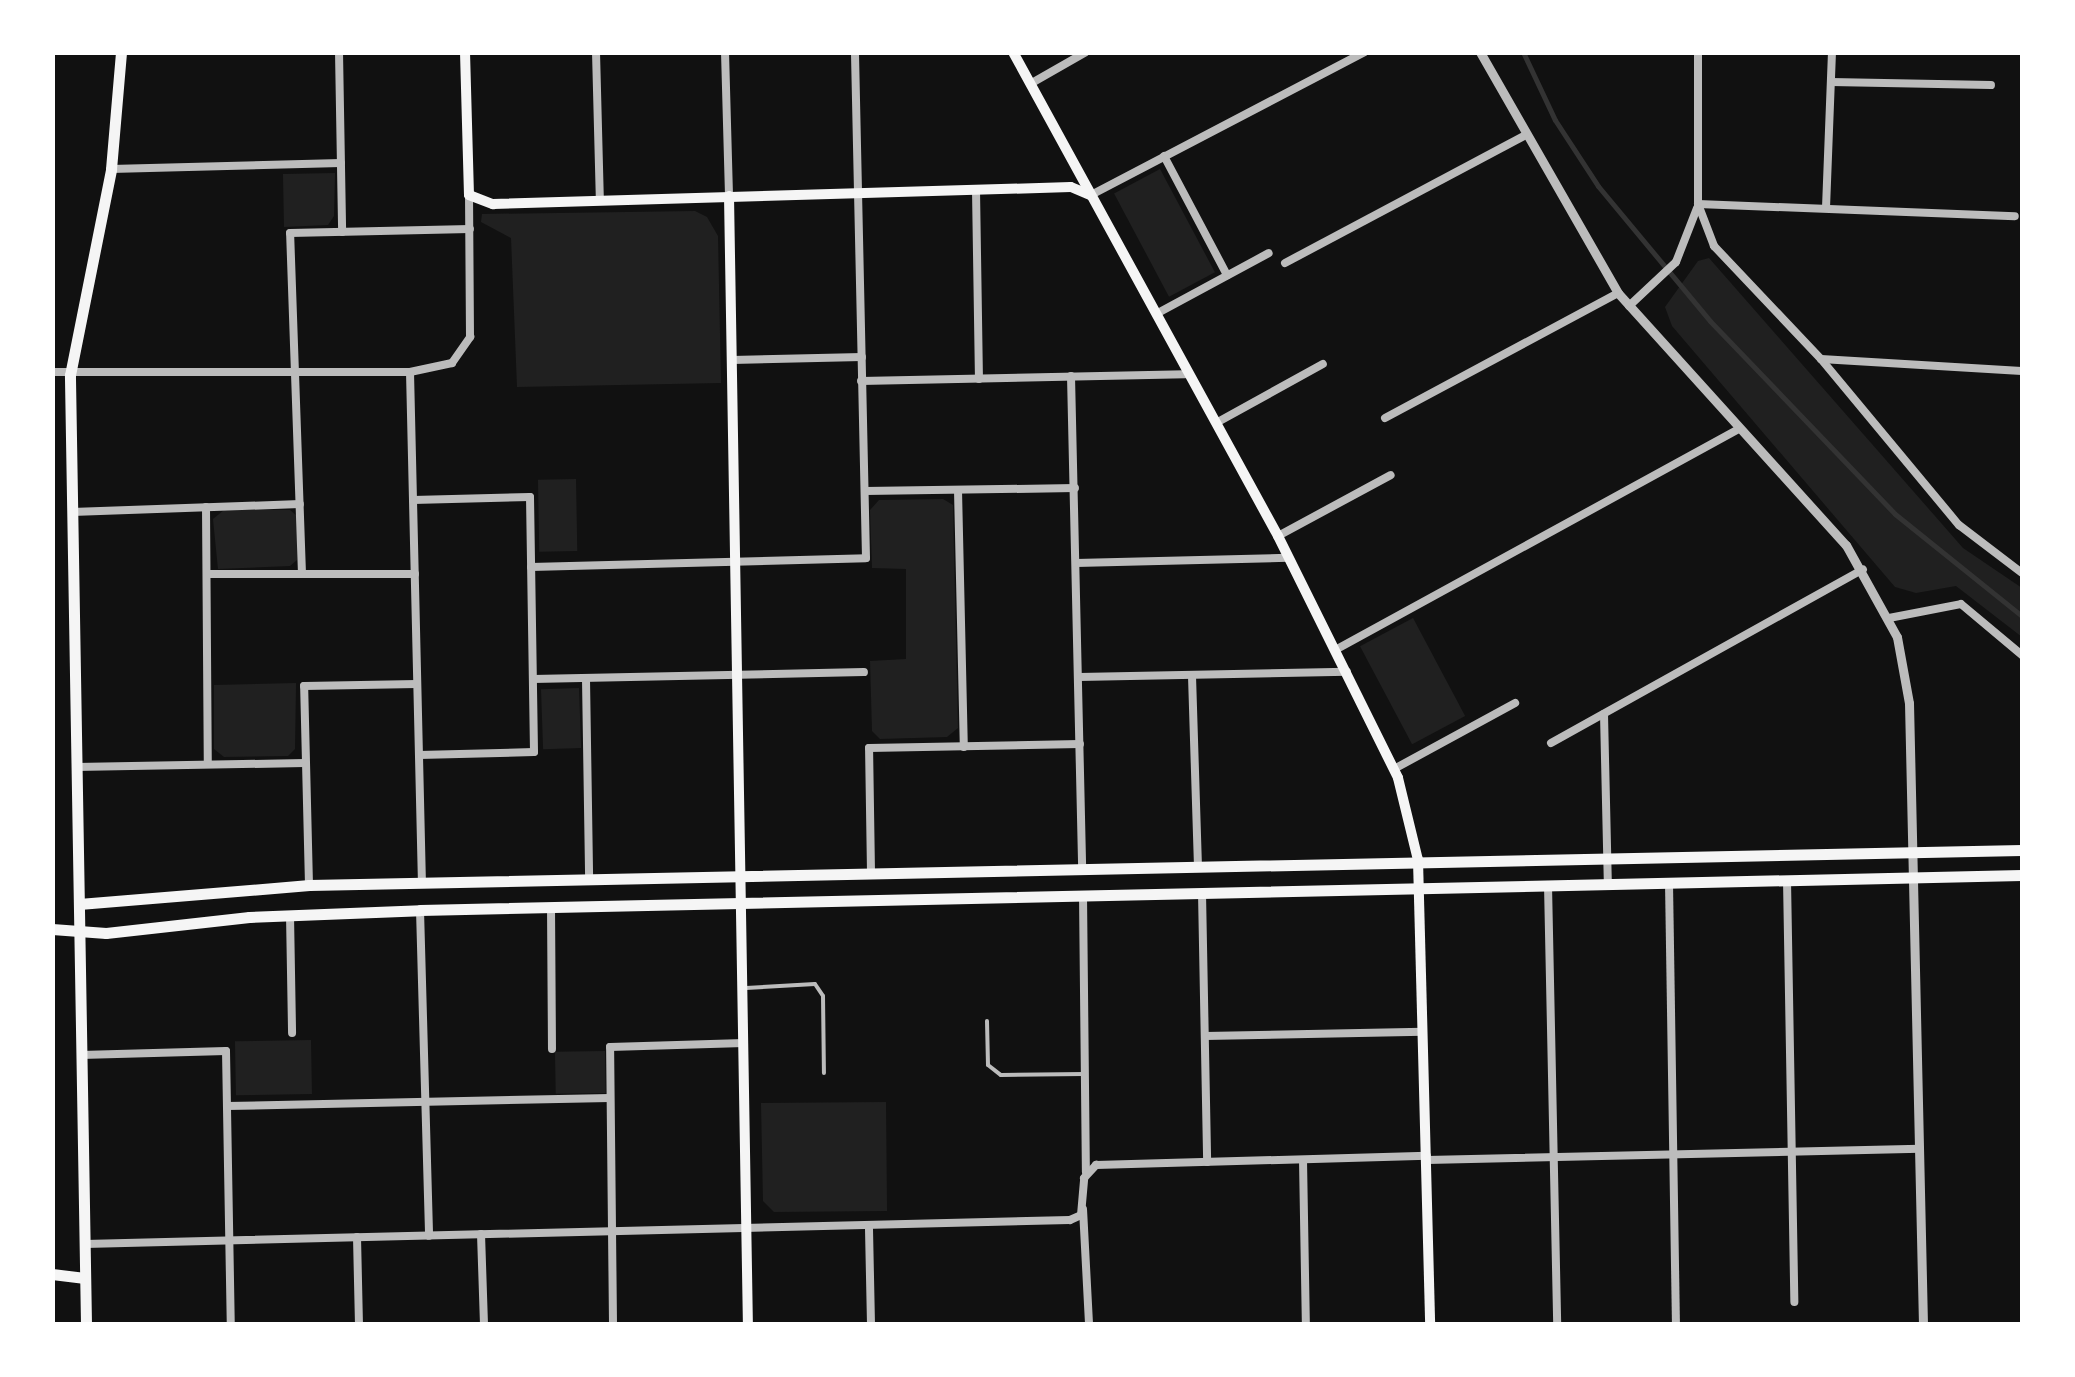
<!DOCTYPE html>
<style>
body{margin:0}
#map{position:relative;width:2075px;height:1377px;overflow:hidden;background:#111;font-family:"Source Sans 3",sans-serif}
div>[style]{position:absolute}
[style*='--x']{left:calc(var(--x)*1px);top:calc(var(--y)*1px);width:calc(var(--w)*1px);rotate:calc(var(--a)*1deg)}
.green>*{inset:0;background:#202020;transform-origin:0 0}
.stream>*{height:5px;margin:-2.5px;padding:0 2.5px;transform-origin:2.5px;border-radius:2.5px;background:#333}
.service>*{height:4px;margin:-2px;padding:0 2px;transform-origin:2px;border-radius:2px;background:#bcbcbc}
.minor>*{height:8px;margin:-4px;padding:0 4px;transform-origin:4px;border-radius:4px;background:#bcbcbc}
.tertiary>*{height:9px;margin:-4.5px;padding:0 4.5px;transform-origin:4.5px;border-radius:4.5px;background:#bcbcbc}
.secondary>*{height:10px;margin:-5px;padding:0 5px;transform-origin:5px;border-radius:5px;background:#f5f5f5}
.primary>*{height:11px;margin:-5.5px;padding:0 5.5px;transform-origin:5.5px;border-radius:5.5px;background:#f5f5f5}
span{translate:-50% -50%;white-space:nowrap;text-align:center;line-height:1.15;-webkit-text-stroke:8px #fff;paint-order:stroke}
.frame{position:absolute;inset:0;border:55px solid #fff;pointer-events:none}
</style>
<div id="map">
<div class="green">
<div style="left:1160px;top:169px;width:117px;height:52px;rotate:62deg"></div>
<div style="clip-path:polygon(335px 173px,334px 216px,328px 225px,284px 227px,283px 174px)"></div>
<div style="clip-path:polygon(695px 211px,707px 217px,718px 236px,721px 383px,517px 387px,511px 238px,481px 222px,482px 214px)"></div>
<div style="clip-path:polygon(1709px 258px,1963px 548px,2022px 588px,2022px 637px,1956px 586px,1916px 593px,1895px 587px,1672px 326px,1665px 307px,1698px 261px)"></div>
<div style="left:576px;top:479px;width:72px;height:38px;rotate:89deg"></div>
<div style="clip-path:polygon(943px 499px,953px 505px,958px 728px,947px 737px,880px 739px,872px 731px,870px 661px,906px 659px,906px 569px,872px 568px,870px 510px,879px 500px)"></div>
<div style="clip-path:polygon(224px 510px,290px 510px,297px 516px,297px 560px,290px 566px,218px 569px,213px 519px)"></div>
<div style="left:1413px;top:618px;width:111px;height:60px;rotate:62deg"></div>
<div style="clip-path:polygon(296px 683px,295px 749px,288px 756px,224px 757px,214px 749px,214px 685px)"></div>
<div style="left:579px;top:688px;width:60px;height:38px;rotate:88deg"></div>
<div style="left:311px;top:1040px;width:54px;height:76px;rotate:89deg"></div>
<div style="left:605px;top:1051px;width:42px;height:50px;rotate:89deg"></div>
<div style="clip-path:polygon(886px 1102px,887px 1211px,774px 1212px,763px 1201px,761px 1103px)"></div>
</div>
<div class="stream">
<div style="--x:1523;--y:52;--w:75;--a:64.8"></div>
<div style="--x:1555;--y:120;--w:79;--a:56.9"></div>
<div style="--x:1598;--y:186;--w:175;--a:50.3"></div>
<div style="--x:1710;--y:321;--w:267;--a:46.2"></div>
<div style="--x:1895;--y:514;--w:163;--a:38.8"></div>
</div>
<div class="service">
<div style="--x:746;--y:988;--w:69;--a:-3.3"></div>
<div style="--x:815;--y:984;--w:14;--a:56"></div>
<div style="--x:823;--y:996;--w:77;--a:89.3"></div>
<div style="--x:987;--y:1021;--w:44;--a:88.7"></div>
<div style="--x:988;--y:1065;--w:16;--a:38"></div>
<div style="--x:1001;--y:1075;--w:83;--a:-0.7"></div>
</div>
<div class="minor">
<div style="--x:339;--y:52;--w:180;--a:89"></div>
<div style="--x:596;--y:52;--w:149;--a:88.5"></div>
<div style="--x:725;--y:52;--w:144;--a:88.4"></div>
<div style="--x:1698;--y:52;--w:152;--a:90"></div>
<div style="--x:1698;--y:204;--w:45;--a:69.1"></div>
<div style="--x:1714;--y:246;--w:156;--a:46.6"></div>
<div style="--x:1821;--y:359;--w:216;--a:50.3"></div>
<div style="--x:1959;--y:525;--w:79;--a:37.3"></div>
<div style="--x:1831;--y:82;--w:160;--a:1.1"></div>
<div style="--x:1030;--y:84;--w:64;--a:-29.7"></div>
<div style="--x:1164;--y:156;--w:135;--a:62.1"></div>
<div style="--x:111;--y:169;--w:230;--a:-1.5"></div>
<div style="--x:976;--y:190;--w:189;--a:89.1"></div>
<div style="--x:1091;--y:195;--w:309;--a:-27.6"></div>
<div style="--x:1698;--y:204;--w:317;--a:2.2"></div>
<div style="--x:1826;--y:208;--w:156;--a:-87.8"></div>
<div style="--x:1285;--y:263;--w:273;--a:-28"></div>
<div style="--x:1629;--y:306;--w:64;--a:-43.1"></div>
<div style="--x:1676;--y:262;--w:58;--a:-68.7"></div>
<div style="--x:1156;--y:314;--w:128;--a:-28.4"></div>
<div style="--x:1821;--y:359;--w:201;--a:3.4"></div>
<div style="--x:732;--y:360;--w:130;--a:-1.3"></div>
<div style="--x:52;--y:372;--w:358;--a:0"></div>
<div style="--x:410;--y:372;--w:43;--a:-12.1"></div>
<div style="--x:452;--y:363;--w:32;--a:-55"></div>
<div style="--x:470;--y:337;--w:142;--a:-90.4"></div>
<div style="--x:410;--y:372;--w:512;--a:88.66"></div>
<div style="--x:1071;--y:376;--w:492;--a:88.7"></div>
<div style="--x:861;--y:381;--w:324;--a:-1.2"></div>
<div style="--x:1385;--y:418;--w:264;--a:-28.2"></div>
<div style="--x:1216;--y:423;--w:122;--a:-28.9"></div>
<div style="--x:958;--y:490;--w:257;--a:88.7"></div>
<div style="--x:865;--y:491;--w:210;--a:-0.8"></div>
<div style="--x:413;--y:500;--w:117;--a:-1.5"></div>
<div style="--x:530;--y:497;--w:255;--a:89.1"></div>
<div style="--x:534;--y:752;--w:115;--a:178.5"></div>
<div style="--x:206;--y:507;--w:257;--a:89.6"></div>
<div style="--x:72;--y:512;--w:228;--a:-2"></div>
<div style="--x:1278;--y:536;--w:128;--a:-28.4"></div>
<div style="--x:1076;--y:563;--w:212;--a:-1.4"></div>
<div style="--x:531;--y:567;--w:335;--a:-1.5"></div>
<div style="--x:866;--y:558;--w:506;--a:-91.25"></div>
<div style="--x:207;--y:574;--w:208;--a:0"></div>
<div style="--x:302;--y:574;--w:341;--a:-92"></div>
<div style="--x:290;--y:233;--w:180;--a:-1.3"></div>
<div style="--x:1889;--y:618;--w:73;--a:-11"></div>
<div style="--x:1961;--y:604;--w:80;--a:39.9"></div>
<div style="--x:1337;--y:649;--w:458;--a:-28.7"></div>
<div style="--x:1192;--y:676;--w:190;--a:88.2"></div>
<div style="--x:1079;--y:677;--w:268;--a:-1.1"></div>
<div style="--x:533;--y:679;--w:331;--a:-1.2"></div>
<div style="--x:586;--y:679;--w:201;--a:89.1"></div>
<div style="--x:1604;--y:714;--w:170;--a:88.7"></div>
<div style="--x:1551;--y:743;--w:357;--a:-29.1"></div>
<div style="--x:76;--y:767;--w:229;--a:-1"></div>
<div style="--x:1394;--y:769;--w:138;--a:-28.6"></div>
<div style="--x:871;--y:872;--w:124;--a:-90.9"></div>
<div style="--x:869;--y:748;--w:211;--a:-1.1"></div>
<div style="--x:1787;--y:880;--w:422;--a:89"></div>
<div style="--x:1669;--y:883;--w:441;--a:89.1"></div>
<div style="--x:309;--y:885;--w:199;--a:-91.4"></div>
<div style="--x:304;--y:686;--w:113;--a:-1"></div>
<div style="--x:1548;--y:885;--w:439;--a:88.8"></div>
<div style="--x:1202;--y:893;--w:269;--a:88.9"></div>
<div style="--x:1083;--y:895;--w:277;--a:89.4"></div>
<div style="--x:551;--y:907;--w:142;--a:89.6"></div>
<div style="--x:420;--y:910;--w:326;--a:88.4"></div>
<div style="--x:290;--y:915;--w:118;--a:89"></div>
<div style="--x:1205;--y:1036;--w:218;--a:-1.1"></div>
<div style="--x:81;--y:1055;--w:145;--a:-1.6"></div>
<div style="--x:226;--y:1051;--w:273;--a:89"></div>
<div style="--x:227;--y:1106;--w:383;--a:-1.2"></div>
<div style="--x:1303;--y:1160;--w:164;--a:89"></div>
<div style="--x:1427;--y:1160;--w:493;--a:-1.3"></div>
<div style="--x:1083;--y:1209;--w:115;--a:87"></div>
<div style="--x:869;--y:1229;--w:95;--a:88.8"></div>
<div style="--x:481;--y:1234;--w:90;--a:88.1"></div>
<div style="--x:357;--y:1237;--w:87;--a:88.7"></div>
<div style="--x:85;--y:1244;--w:985;--a:-1.4"></div>
<div style="--x:1070;--y:1220;--w:12;--a:-24"></div>
<div style="--x:1081;--y:1215;--w:37;--a:-85"></div>
<div style="--x:1084;--y:1178;--w:18;--a:-47"></div>
<div style="--x:1096;--y:1165;--w:331;--a:-1.6"></div>
<div style="--x:613;--y:1324;--w:277;--a:-90.6"></div>
<div style="--x:610;--y:1047;--w:134;--a:-1.7"></div>
</div>
<div class="tertiary">
<div style="--x:1480;--y:52;--w:278;--a:60.2"></div>
<div style="--x:1618;--y:293;--w:340;--a:47.9"></div>
<div style="--x:1846;--y:545;--w:105;--a:61"></div>
<div style="--x:1897;--y:637;--w:67;--a:79.7"></div>
<div style="--x:1909;--y:703;--w:621;--a:88.71"></div>
</div>
<div class="secondary">
<div style="--x:465;--y:52;--w:143;--a:88.4"></div>
<div style="--x:469;--y:195;--w:26;--a:21"></div>
<div style="--x:493;--y:204;--w:578;--a:-1.68"></div>
<div style="--x:1071;--y:187;--w:21;--a:23"></div>
<div style="--x:1013;--y:52;--w:552;--a:61.3"></div>
<div style="--x:1278;--y:536;--w:270;--a:63.6"></div>
<div style="--x:1398;--y:778;--w:84;--a:76.3"></div>
<div style="--x:1418;--y:860;--w:464;--a:88.5"></div>
<div style="--x:729;--y:196;--w:1128;--a:89.04"></div>
</div>
<div class="primary">
<div style="--x:79;--y:904;--w:231;--a:-4.7"></div>
<div style="--x:309;--y:885;--w:1713;--a:-1.17"></div>
<div style="--x:52;--y:929;--w:54;--a:4.2"></div>
<div style="--x:106;--y:933;--w:144;--a:-6.4"></div>
<div style="--x:249;--y:917;--w:171;--a:-2.3"></div>
<div style="--x:420;--y:910;--w:1602;--a:-1.25"></div>
<div style="--x:52;--y:1274;--w:33;--a:7"></div>
<div style="--x:86;--y:1324;--w:949;--a:-90.97"></div>
<div style="--x:70;--y:375;--w:210;--a:-78.7"></div>
<div style="--x:111;--y:169;--w:117;--a:-85.1"></div>
</div>
<div class="frame"></div>
</div>
